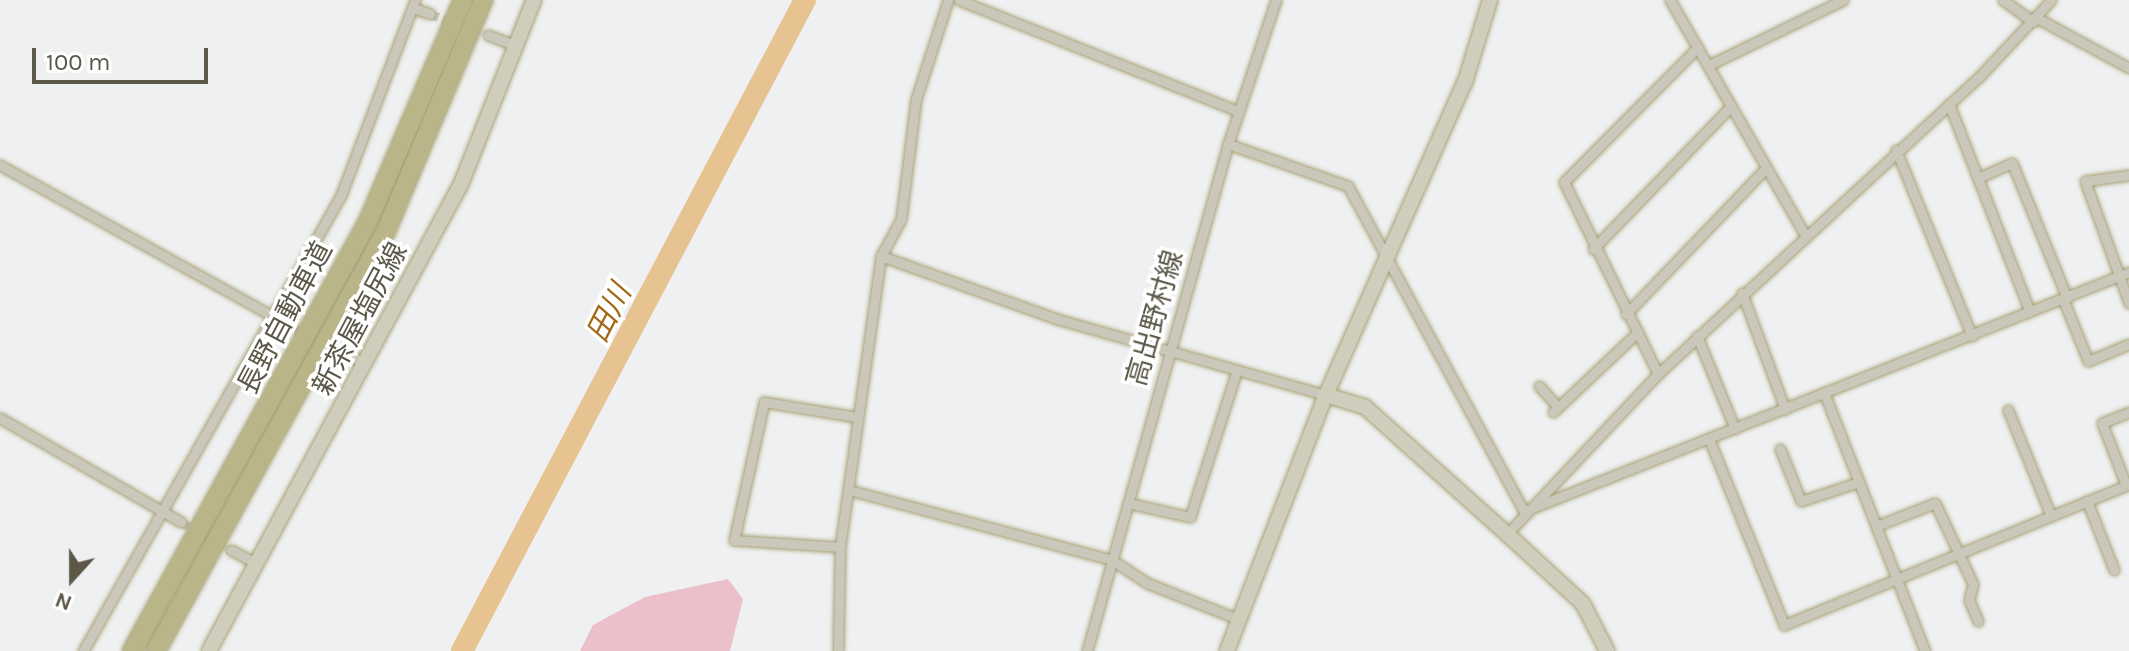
<!DOCTYPE html>
<meta charset="utf-8">
<style>
body{margin:0}
#map{position:relative;width:2129px;height:651px;overflow:hidden;background:#eff0f1;font-family:Karla,"Noto Sans JP",sans-serif}
div>[style]{position:absolute}
[style*='--x']{left:calc(var(--x)*1px);top:calc(var(--y)*1px);width:calc(var(--w)*1px);rotate:calc(var(--a)*1deg)}
.green>*{inset:0;background:#ecc0ca}
.river>*{height:22px;margin:-11px;padding:0 11px;transform-origin:11px;border-radius:11px;background:#e6c390}
.street-tunnel>*{height:9px;margin-top:-4.5px;transform-origin:0;background:repeating-linear-gradient(90deg,#cacac7 0 9px,transparent 0 13.5px)}
.roads{filter:drop-shadow(0 0 2px #a6a275) drop-shadow(0 0 2px #a6a275)}
.street>*{height:9px;margin:-4.5px;padding:0 4.5px;transform-origin:4.5px;border-radius:4.5px;background:#cbc8bb}
.secondary>*{height:14px;margin:-7px;padding:0 7px;transform-origin:7px;border-radius:7px;background:#cfcdbc}
.highway>*{height:18px;margin:-9px;padding:0 9px;transform-origin:9px;border-radius:9px;background:#bab589}
span{translate:-50% -50%;white-space:nowrap;text-align:center;line-height:1.15;-webkit-text-stroke:7px #fff;paint-order:stroke}
.street-label{font-size:28px;color:#5b5848}
.water-label{font-size:30px;color:#a16815;font-style:italic}
.north{position:absolute;left:32px;top:539px;width:80px;height:80px;-webkit-text-stroke:6px #fff;paint-order:stroke;rotate:201deg;font-size:22px;font-weight:700;line-height:32px;text-align:center;color:#5b5848}
.north::after{content:'';display:block;margin:auto;width:28px;height:36px;background:#5b5848;clip-path:polygon(50% 0,100% 100%,50% 72%,0 100%)}
.scale{position:absolute;left:32px;top:48px;width:176px;height:36px;box-sizing:border-box;border:4px solid #5b5848;border-top:0;padding-left:10px;font-size:24px;line-height:28px;white-space:nowrap;color:#5b5848;-webkit-text-stroke:6px #fff;paint-order:stroke}
</style>
<div id="map">
<div class="green">
<div style="clip-path:polygon(728px 579px,743px 599px,730px 651px,580px 651px,593px 625px,645px 597px)"></div>
</div>
<div class="river">
<div style="--x:462;--y:651;--w:736;--a:-62.22"></div>
</div>
<div class="street-tunnel">
<div style="--x:430;--y:14;--w:27;--a:20"></div>
<div style="--x:290;--y:326;--w:57;--a:27"></div>
<div style="--x:181;--y:522;--w:57;--a:29.2"></div>
</div>
<div class="roads">
<div class="street">
<div style="--x:959;--y:0;--w:300;--a:21.7"></div>
<div style="--x:1670;--y:0;--w:269;--a:60.1"></div>
<div style="--x:2003;--y:0;--w:37;--a:36"></div>
<div style="--x:413;--y:8;--w:18;--a:19"></div>
<div style="--x:2037;--y:18;--w:105;--a:28.5"></div>
<div style="--x:488;--y:35;--w:31;--a:21"></div>
<div style="--x:1709;--y:65;--w:149;--a:-25.9"></div>
<div style="--x:1949;--y:104;--w:223;--a:68.7"></div>
<div style="--x:1228;--y:144;--w:127;--a:19.3"></div>
<div style="--x:1348;--y:186;--w:370;--a:61.6"></div>
<div style="--x:1896;--y:150;--w:201;--a:67.8"></div>
<div style="--x:0;--y:165;--w:332;--a:29"></div>
<div style="--x:2129;--y:175;--w:44;--a:172.2"></div>
<div style="--x:2085;--y:181;--w:130;--a:70.2"></div>
<div style="--x:1978;--y:178;--w:37;--a:-24"></div>
<div style="--x:2012;--y:163;--w:146;--a:67.8"></div>
<div style="--x:1593;--y:249;--w:199;--a:-46"></div>
<div style="--x:881;--y:256;--w:187;--a:19.7"></div>
<div style="--x:1057;--y:319;--w:280;--a:15.8"></div>
<div style="--x:1742;--y:293;--w:124;--a:69.7"></div>
<div style="--x:2063;--y:299;--w:67;--a:68"></div>
<div style="--x:2088;--y:361;--w:44;--a:-22.5"></div>
<div style="--x:1626;--y:314;--w:201;--a:-46.2"></div>
<div style="--x:1697;--y:336;--w:100;--a:67.8"></div>
<div style="--x:341;--y:352;--w:27;--a:24"></div>
<div style="--x:1658;--y:374;--w:214;--a:-116.1"></div>
<div style="--x:1564;--y:182;--w:190;--a:-45.2"></div>
<div style="--x:1539;--y:386;--w:28;--a:48"></div>
<div style="--x:1825;--y:395;--w:275;--a:68.7"></div>
<div style="--x:2008;--y:410;--w:114;--a:67.9"></div>
<div style="--x:1553;--y:412;--w:117;--a:-43.3"></div>
<div style="--x:0;--y:418;--w:209;--a:29.9"></div>
<div style="--x:1709;--y:439;--w:201;--a:68"></div>
<div style="--x:1784;--y:625;--w:373;--a:-22.2"></div>
<div style="--x:1780;--y:449;--w:56;--a:68"></div>
<div style="--x:1801;--y:501;--w:61;--a:-18.1"></div>
<div style="--x:2126;--y:485;--w:66;--a:-111.2"></div>
<div style="--x:2102;--y:423;--w:29;--a:-22"></div>
<div style="--x:849;--y:490;--w:272;--a:14.9"></div>
<div style="--x:1112;--y:560;--w:42;--a:33.3"></div>
<div style="--x:1147;--y:583;--w:98;--a:21.6"></div>
<div style="--x:2087;--y:501;--w:74;--a:68.6"></div>
<div style="--x:1128;--y:503;--w:64;--a:12.7"></div>
<div style="--x:1190;--y:517;--w:154;--a:-72.3"></div>
<div style="--x:1527;--y:510;--w:647;--a:-21.57"></div>
<div style="--x:1876;--y:526;--w:63;--a:-21.3"></div>
<div style="--x:1935;--y:503;--w:89;--a:64.9"></div>
<div style="--x:1973;--y:584;--w:16;--a:104"></div>
<div style="--x:1969;--y:600;--w:23;--a:67"></div>
<div style="--x:1507;--y:534;--w:220;--a:-46.7"></div>
<div style="--x:1658;--y:374;--w:437;--a:-42.8"></div>
<div style="--x:1979;--y:77;--w:105;--a:-46.9"></div>
<div style="--x:840;--y:547;--w:106;--a:-176.2"></div>
<div style="--x:734;--y:540;--w:141;--a:-77.7"></div>
<div style="--x:764;--y:402;--w:94;--a:9.2"></div>
<div style="--x:231;--y:550;--w:30;--a:28"></div>
<div style="--x:83;--y:651;--w:524;--a:-60.5"></div>
<div style="--x:341;--y:195;--w:209;--a:-69.2"></div>
<div style="--x:838;--y:651;--w:104;--a:-88.9"></div>
<div style="--x:840;--y:547;--w:294;--a:-82"></div>
<div style="--x:881;--y:256;--w:42;--a:-61.6"></div>
<div style="--x:901;--y:219;--w:121;--a:-82.9"></div>
<div style="--x:916;--y:99;--w:104;--a:-72.1"></div>
<div style="--x:1087;--y:651;--w:526;--a:-74.46"></div>
<div style="--x:1228;--y:144;--w:152;--a:-71.6"></div>
</div>
<div class="secondary">
<div style="--x:1326;--y:395;--w:41;--a:17.1"></div>
<div style="--x:1365;--y:407;--w:191;--a:41.8"></div>
<div style="--x:1507;--y:534;--w:103;--a:42.6"></div>
<div style="--x:1583;--y:604;--w:53;--a:62.9"></div>
<div style="--x:209;--y:651;--w:531;--a:-61.65"></div>
<div style="--x:461;--y:184;--w:198;--a:-68.4"></div>
<div style="--x:1227;--y:651;--w:274;--a:-68.9"></div>
<div style="--x:1326;--y:395;--w:342;--a:-66.1"></div>
<div style="--x:1465;--y:82;--w:86;--a:-73"></div>
</div>
<div class="highway">
<div style="--x:132;--y:651;--w:487;--a:-61.2"></div>
<div style="--x:367;--y:224;--w:244;--a:-66.8"></div>
<div style="--x:156;--y:651;--w:479;--a:-61.3"></div>
<div style="--x:386;--y:231;--w:251;--a:-67.2"></div>
</div>
</div>
<div class="street-label">
<span style="left:285px;top:318px;rotate:-62deg">長野自動車道</span>
<span style="left:1155px;top:318px;rotate:-74deg">高出野村線</span>
<span style="left:360px;top:319px;rotate:-62deg">新茶屋塩尻線</span>
</div>
<div class="water-label">
<span style="left:609px;top:313px;rotate:-63deg">田川</span>
</div>
<div class="north">N</div>
<div class="scale">100 m</div>
</div>
